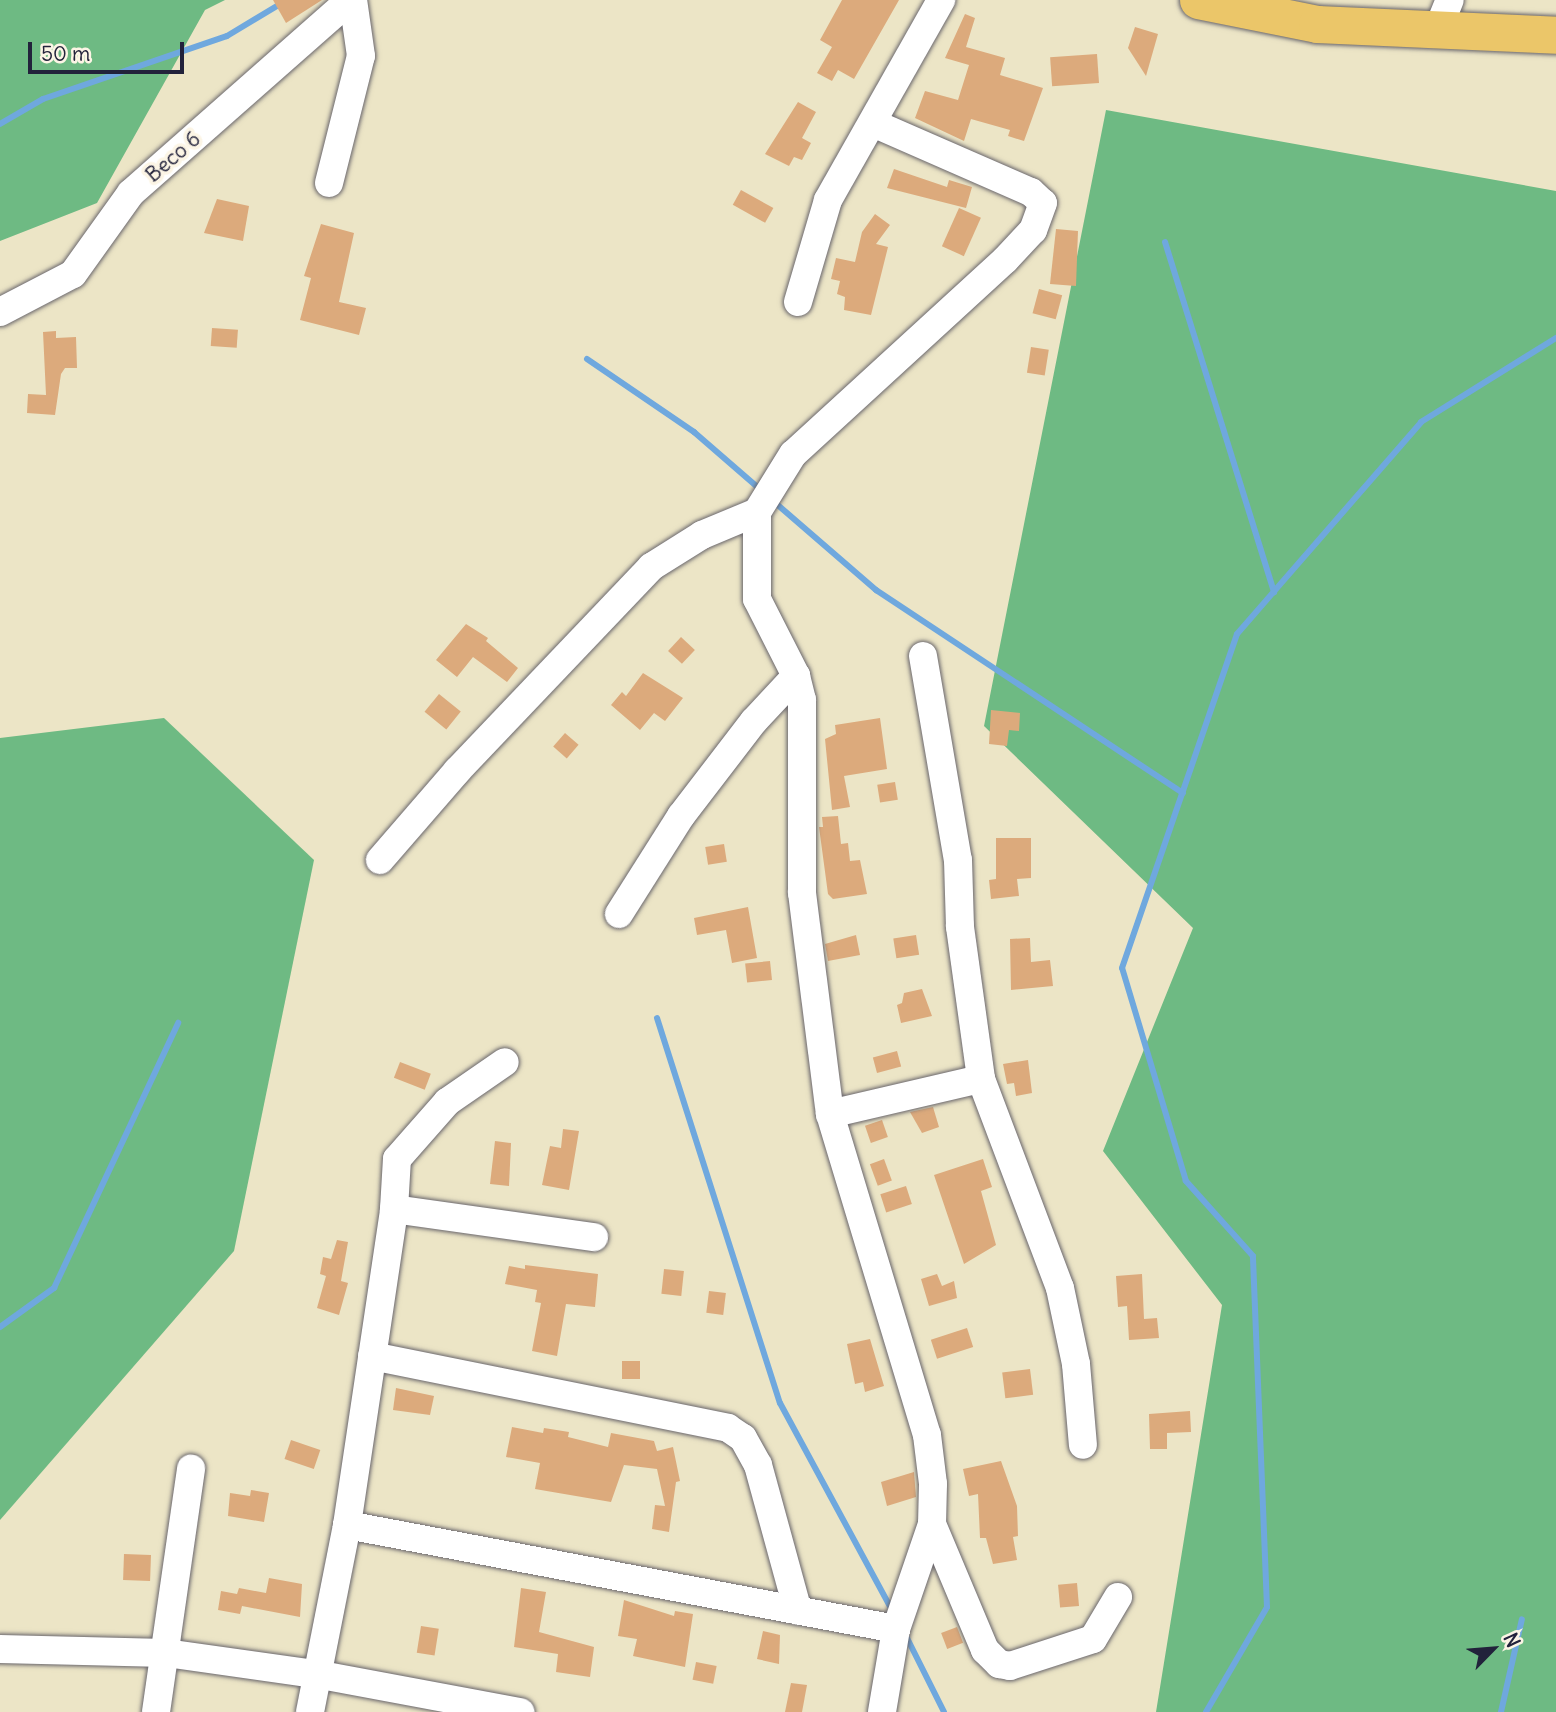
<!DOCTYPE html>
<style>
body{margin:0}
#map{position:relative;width:1556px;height:1712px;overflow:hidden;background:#ece5c6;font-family:Delius,sans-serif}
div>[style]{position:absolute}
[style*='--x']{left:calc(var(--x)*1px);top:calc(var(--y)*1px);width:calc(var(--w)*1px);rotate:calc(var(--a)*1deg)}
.forest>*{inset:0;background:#6eba83}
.stream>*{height:6px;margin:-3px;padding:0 3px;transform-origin:3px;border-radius:3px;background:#6fa8de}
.building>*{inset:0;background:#dcaa7c;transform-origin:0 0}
.roads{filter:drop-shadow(0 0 2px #69666c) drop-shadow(0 0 2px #69666c)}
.minor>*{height:28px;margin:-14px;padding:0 14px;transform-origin:14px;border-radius:14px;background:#fff}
.major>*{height:37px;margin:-18.5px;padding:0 18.5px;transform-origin:18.5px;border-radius:18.5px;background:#ebc669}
span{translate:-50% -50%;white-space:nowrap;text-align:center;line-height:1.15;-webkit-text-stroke:7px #fcf5e5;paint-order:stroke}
.street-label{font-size:21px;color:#22223b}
.north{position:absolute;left:1458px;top:1614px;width:70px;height:70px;-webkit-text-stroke:5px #fcf5e5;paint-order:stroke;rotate:65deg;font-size:19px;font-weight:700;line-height:28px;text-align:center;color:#22223b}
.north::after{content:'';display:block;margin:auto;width:24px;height:32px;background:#22223b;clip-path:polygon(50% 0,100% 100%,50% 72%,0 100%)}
.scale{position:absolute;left:28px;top:42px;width:156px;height:32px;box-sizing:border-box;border:4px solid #22223b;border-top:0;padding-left:9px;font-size:21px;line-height:24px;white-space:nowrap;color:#22223b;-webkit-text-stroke:5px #fcf5e5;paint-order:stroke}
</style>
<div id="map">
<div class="forest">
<div style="clip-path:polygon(0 0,225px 0,205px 10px,97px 203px,0 241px)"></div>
<div style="clip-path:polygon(1106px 110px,1556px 191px,1556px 1712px,1156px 1712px,1222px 1305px,1103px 1151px,1193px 928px,984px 726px)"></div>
<div style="clip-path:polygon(164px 718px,314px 860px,234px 1251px,0 1520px,0 738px)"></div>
</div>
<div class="stream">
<div style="--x:0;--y:124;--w:50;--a:-30.2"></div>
<div style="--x:43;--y:99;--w:194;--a:-18.9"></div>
<div style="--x:227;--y:36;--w:70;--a:-31"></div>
<div style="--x:1165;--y:242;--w:367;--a:72.7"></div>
<div style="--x:587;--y:359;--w:130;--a:34.3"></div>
<div style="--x:694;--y:432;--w:90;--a:40.9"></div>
<div style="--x:772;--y:500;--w:138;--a:40.9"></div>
<div style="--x:876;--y:590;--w:368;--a:33.5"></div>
<div style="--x:657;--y:1018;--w:404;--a:72.3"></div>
<div style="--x:780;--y:1403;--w:238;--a:61.6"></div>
<div style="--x:0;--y:1327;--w:67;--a:-35.8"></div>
<div style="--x:54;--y:1288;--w:293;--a:-64.9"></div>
<div style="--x:905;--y:1634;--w:87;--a:63.4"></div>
<div style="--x:1206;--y:1712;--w:121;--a:-59.8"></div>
<div style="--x:1267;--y:1607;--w:351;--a:-92.3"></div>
<div style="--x:1253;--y:1256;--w:101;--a:-131.8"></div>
<div style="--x:1186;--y:1181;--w:222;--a:-106.7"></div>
<div style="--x:1122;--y:968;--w:353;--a:-71"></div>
<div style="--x:1237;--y:634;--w:281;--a:-49"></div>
<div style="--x:1421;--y:422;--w:159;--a:-31.9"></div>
<div style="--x:1501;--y:1712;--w:95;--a:-77.3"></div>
</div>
<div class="building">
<div style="clip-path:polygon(273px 0,322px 0,286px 23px)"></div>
<div style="clip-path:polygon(842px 0,899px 0,854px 79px,838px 70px,832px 81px,817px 73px,832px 47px,820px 40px)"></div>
<div style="clip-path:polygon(965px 14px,975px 18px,966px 47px,1005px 58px,1000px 75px,1043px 88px,1024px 141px,1008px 136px,1010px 130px,971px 119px,964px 141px,915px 118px,925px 91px,958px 100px,969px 65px,945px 58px)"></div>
<div style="clip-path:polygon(1135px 27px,1158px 34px,1146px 76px,1128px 48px)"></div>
<div style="left:1097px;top:54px;width:29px;height:47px;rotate:86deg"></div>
<div style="clip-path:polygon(798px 102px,816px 112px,802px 138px,811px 143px,802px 160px,794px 157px,789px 166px,765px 154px)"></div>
<div style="clip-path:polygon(894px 169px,947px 187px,949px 180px,972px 187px,966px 208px,887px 188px)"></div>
<div style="left:741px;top:190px;width:37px;height:17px;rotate:29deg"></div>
<div style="clip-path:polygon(217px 199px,249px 206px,243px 241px,204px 233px)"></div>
<div style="left:959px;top:208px;width:24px;height:42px;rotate:24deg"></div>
<div style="clip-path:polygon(875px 214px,890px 225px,876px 244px,888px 247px,871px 315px,844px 310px,845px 297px,837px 294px,840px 281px,831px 279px,836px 258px,855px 262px,862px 232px)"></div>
<div style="clip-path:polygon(321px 224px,354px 233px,339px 302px,366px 308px,359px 335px,300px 320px,311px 278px,304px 276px)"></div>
<div style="clip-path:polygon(1056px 229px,1078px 231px,1076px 286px,1050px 284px)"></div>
<div style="left:1039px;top:289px;width:24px;height:25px;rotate:15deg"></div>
<div style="left:212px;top:328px;width:26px;height:18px;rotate:4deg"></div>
<div style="clip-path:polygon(56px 331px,56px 338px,76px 337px,77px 368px,65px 368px,61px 374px,55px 415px,27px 413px,28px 394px,46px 395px,43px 332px)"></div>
<div style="left:1031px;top:347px;width:18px;height:26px;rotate:9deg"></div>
<div style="clip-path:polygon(466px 624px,488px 638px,486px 641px,518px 668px,507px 682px,473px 657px,457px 677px,436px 660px)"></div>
<div style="left:681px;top:637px;width:19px;height:19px;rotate:43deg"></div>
<div style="clip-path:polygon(643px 673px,683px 698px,665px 721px,654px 713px,640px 730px,611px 705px,622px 692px,626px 696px)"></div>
<div style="left:439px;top:694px;width:28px;height:23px;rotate:39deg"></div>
<div style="clip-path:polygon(991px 710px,1020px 713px,1019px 731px,1009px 730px,1007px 746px,989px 744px)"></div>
<div style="clip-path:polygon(880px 718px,887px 769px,844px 776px,850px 807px,832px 810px,825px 739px,836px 734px,835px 725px)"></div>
<div style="left:565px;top:733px;width:18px;height:18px;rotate:41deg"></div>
<div style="left:895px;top:782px;width:18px;height:18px;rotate:81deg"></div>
<div style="clip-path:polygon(838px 816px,841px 844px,848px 843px,850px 861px,860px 860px,867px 894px,833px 899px,828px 894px,819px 827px,823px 827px,822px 817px)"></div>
<div style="clip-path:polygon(996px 838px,1031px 838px,1031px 878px,1017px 879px,1019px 896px,991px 899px,989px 880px,996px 879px)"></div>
<div style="left:724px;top:844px;width:18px;height:19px;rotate:81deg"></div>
<div style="clip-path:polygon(748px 907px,757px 958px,732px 963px,726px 930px,697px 935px,694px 918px)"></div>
<div style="clip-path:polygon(856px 935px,860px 955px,828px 961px,825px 944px)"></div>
<div style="left:916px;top:935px;width:20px;height:23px;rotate:81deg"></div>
<div style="clip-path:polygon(1030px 938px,1031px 962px,1050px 960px,1053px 986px,1011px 990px,1010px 939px)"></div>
<div style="left:770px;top:961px;width:19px;height:25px;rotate:84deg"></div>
<div style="clip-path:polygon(922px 989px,932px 1016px,901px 1023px,897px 1005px,902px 1003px,904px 993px)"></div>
<div style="left:897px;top:1051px;width:16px;height:25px;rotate:75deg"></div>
<div style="clip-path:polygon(1028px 1060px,1032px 1093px,1016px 1096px,1014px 1083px,1007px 1084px,1003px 1064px)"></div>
<div style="left:400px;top:1062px;width:33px;height:17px;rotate:21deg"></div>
<div style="clip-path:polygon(933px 1107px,939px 1127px,922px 1133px,910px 1112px)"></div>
<div style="left:882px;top:1120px;width:18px;height:18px;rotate:71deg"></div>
<div style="clip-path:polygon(563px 1129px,579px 1131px,569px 1190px,542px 1185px,550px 1146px,561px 1148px)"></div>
<div style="clip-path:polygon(495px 1141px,511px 1143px,509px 1186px,490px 1184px)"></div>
<div style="left:884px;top:1159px;width:23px;height:15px;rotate:70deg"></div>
<div style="clip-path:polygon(983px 1159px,992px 1187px,981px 1191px,996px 1245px,964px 1264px,934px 1175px)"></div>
<div style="left:906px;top:1186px;width:19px;height:27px;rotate:72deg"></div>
<div style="clip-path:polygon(337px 1240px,348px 1242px,341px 1281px,348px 1283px,339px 1315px,317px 1308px,326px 1276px,320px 1274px,323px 1257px,331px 1259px)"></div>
<div style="clip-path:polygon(525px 1265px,598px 1274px,595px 1307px,566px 1304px,557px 1356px,532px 1351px,541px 1303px,535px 1302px,537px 1290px,505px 1284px,509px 1266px,525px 1269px)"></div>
<div style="left:664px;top:1269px;width:20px;height:25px;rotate:6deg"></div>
<div style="clip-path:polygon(937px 1274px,942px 1286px,954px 1281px,957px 1298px,929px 1306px,921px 1279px)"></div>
<div style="clip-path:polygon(1142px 1274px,1144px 1319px,1157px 1318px,1159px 1338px,1129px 1340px,1127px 1306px,1118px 1307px,1116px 1276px)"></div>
<div style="left:709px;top:1291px;width:17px;height:22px;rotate:7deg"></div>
<div style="left:967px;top:1328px;width:20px;height:38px;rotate:72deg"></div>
<div style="clip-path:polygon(870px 1339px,884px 1386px,865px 1392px,863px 1382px,855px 1384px,847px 1344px)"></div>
<div style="left:622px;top:1361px;width:18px;height:18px"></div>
<div style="left:1030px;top:1369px;width:26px;height:28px;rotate:83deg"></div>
<div style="clip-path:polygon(396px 1388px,434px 1396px,430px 1415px,393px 1410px)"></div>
<div style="clip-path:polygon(1190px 1411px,1191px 1432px,1167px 1433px,1167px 1449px,1150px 1449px,1149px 1414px)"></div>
<div style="clip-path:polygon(512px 1427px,543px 1433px,544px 1428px,569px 1432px,568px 1437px,608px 1447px,611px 1433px,654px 1441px,657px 1451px,673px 1447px,680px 1481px,676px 1482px,669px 1532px,652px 1529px,655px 1505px,665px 1506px,657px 1469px,624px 1465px,611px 1502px,535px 1489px,540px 1463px,506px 1457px)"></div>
<div style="left:291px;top:1440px;width:31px;height:20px;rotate:19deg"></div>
<div style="clip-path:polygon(1001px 1461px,1017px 1506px,1018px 1536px,1013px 1537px,1017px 1560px,993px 1564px,986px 1538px,980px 1538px,978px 1494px,969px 1496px,963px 1469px)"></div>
<div style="clip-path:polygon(914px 1472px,916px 1497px,887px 1506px,881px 1482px)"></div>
<div style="clip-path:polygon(251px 1490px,269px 1493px,264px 1522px,228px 1516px,230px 1493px,250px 1496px)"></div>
<div style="left:124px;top:1554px;width:27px;height:26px;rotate:2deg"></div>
<div style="clip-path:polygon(269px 1578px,302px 1584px,300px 1617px,242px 1606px,240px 1614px,218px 1610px,221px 1591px,237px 1594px,239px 1588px,266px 1593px)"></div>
<div style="left:1077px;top:1583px;width:23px;height:19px;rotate:85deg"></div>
<div style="clip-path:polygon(521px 1588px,546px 1592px,539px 1632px,594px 1647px,590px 1677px,556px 1672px,558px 1654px,514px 1647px)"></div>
<div style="clip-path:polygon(624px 1600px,674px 1616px,675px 1611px,693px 1614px,685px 1667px,633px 1656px,637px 1639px,618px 1636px)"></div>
<div style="left:421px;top:1626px;width:18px;height:27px;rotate:9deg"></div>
<div style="left:957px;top:1627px;width:17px;height:17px;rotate:69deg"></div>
<div style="clip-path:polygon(763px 1631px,780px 1635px,779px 1664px,757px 1659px)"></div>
<div style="left:696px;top:1662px;width:21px;height:18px;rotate:11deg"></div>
<div style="clip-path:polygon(791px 1683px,807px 1685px,802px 1712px,785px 1712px)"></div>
</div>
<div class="roads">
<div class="minor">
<div style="--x:1438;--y:29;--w:31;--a:-68"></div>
<div style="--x:875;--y:124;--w:170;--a:23.6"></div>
<div style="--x:1031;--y:192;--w:16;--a:43"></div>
<div style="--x:1043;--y:203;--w:29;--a:110"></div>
<div style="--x:1033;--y:230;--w:41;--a:133"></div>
<div style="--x:1005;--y:260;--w:287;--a:137.5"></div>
<div style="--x:793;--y:454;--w:68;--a:121.8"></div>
<div style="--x:757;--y:512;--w:87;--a:90"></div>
<div style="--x:757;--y:599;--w:86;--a:63.1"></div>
<div style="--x:796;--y:676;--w:25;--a:76"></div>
<div style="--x:802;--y:700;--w:193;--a:90"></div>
<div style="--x:802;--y:893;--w:223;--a:82.8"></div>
<div style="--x:830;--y:1114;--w:335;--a:73.2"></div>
<div style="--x:927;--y:1435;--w:49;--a:83"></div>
<div style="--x:933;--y:1484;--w:40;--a:91.4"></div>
<div style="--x:932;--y:1524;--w:111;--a:108.9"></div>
<div style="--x:896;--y:1629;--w:84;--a:99.6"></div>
<div style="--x:329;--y:183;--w:131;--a:-75.9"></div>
<div style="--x:361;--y:56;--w:57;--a:-98.1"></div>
<div style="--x:798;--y:302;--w:106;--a:-73.6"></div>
<div style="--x:828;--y:200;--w:230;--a:-60.5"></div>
<div style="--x:0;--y:312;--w:82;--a:-27.5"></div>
<div style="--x:73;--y:274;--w:100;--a:-54.4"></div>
<div style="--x:131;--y:193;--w:292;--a:-41.4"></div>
<div style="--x:923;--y:656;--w:207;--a:80.3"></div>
<div style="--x:958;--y:860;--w:67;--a:88.3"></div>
<div style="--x:960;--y:927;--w:153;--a:82.1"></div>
<div style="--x:981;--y:1079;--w:223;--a:69.3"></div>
<div style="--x:1060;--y:1288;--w:78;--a:78.1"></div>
<div style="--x:1076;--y:1364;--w:81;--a:85.1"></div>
<div style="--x:380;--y:860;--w:118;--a:-49.1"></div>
<div style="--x:457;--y:771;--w:282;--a:-46.4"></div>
<div style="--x:651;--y:567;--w:60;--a:-32.1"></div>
<div style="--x:702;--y:535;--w:60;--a:-22.7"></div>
<div style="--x:619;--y:914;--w:116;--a:-57.7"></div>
<div style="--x:681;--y:816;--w:120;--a:-52.5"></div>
<div style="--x:754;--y:721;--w:62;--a:-47"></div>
<div style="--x:830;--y:1114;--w:155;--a:-13.1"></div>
<div style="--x:394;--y:1209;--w:202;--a:8"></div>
<div style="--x:372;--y:1356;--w:363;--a:11.4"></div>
<div style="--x:728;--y:1428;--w:18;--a:34"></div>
<div style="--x:743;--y:1438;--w:31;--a:61"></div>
<div style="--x:758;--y:1465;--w:151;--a:74.7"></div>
<div style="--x:932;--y:1524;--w:137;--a:67.2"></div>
<div style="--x:985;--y:1650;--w:20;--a:45"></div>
<div style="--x:999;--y:1664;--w:11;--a:10"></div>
<div style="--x:1010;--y:1666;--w:87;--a:-18"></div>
<div style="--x:1093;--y:1639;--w:49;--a:-59.2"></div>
<div style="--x:347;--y:1525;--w:559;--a:10.73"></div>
<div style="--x:0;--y:1649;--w:166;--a:1.4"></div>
<div style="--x:166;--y:1653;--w:151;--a:8"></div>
<div style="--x:316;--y:1674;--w:208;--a:10.6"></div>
<div style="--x:156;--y:1712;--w:246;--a:-81.8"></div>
<div style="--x:310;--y:1712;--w:191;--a:-78.8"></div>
<div style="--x:347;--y:1525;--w:319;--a:-81.5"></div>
<div style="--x:394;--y:1209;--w:50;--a:-86.6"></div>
<div style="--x:397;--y:1159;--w:76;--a:-48.7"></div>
<div style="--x:447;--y:1102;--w:70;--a:-34.6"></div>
</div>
<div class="major">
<div style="--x:1198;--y:0;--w:121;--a:11.4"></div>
<div style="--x:1317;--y:24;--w:239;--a:2.6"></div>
</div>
</div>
<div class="street-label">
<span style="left:173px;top:157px;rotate:-41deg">Beco 6</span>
</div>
<div class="north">N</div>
<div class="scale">50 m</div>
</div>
